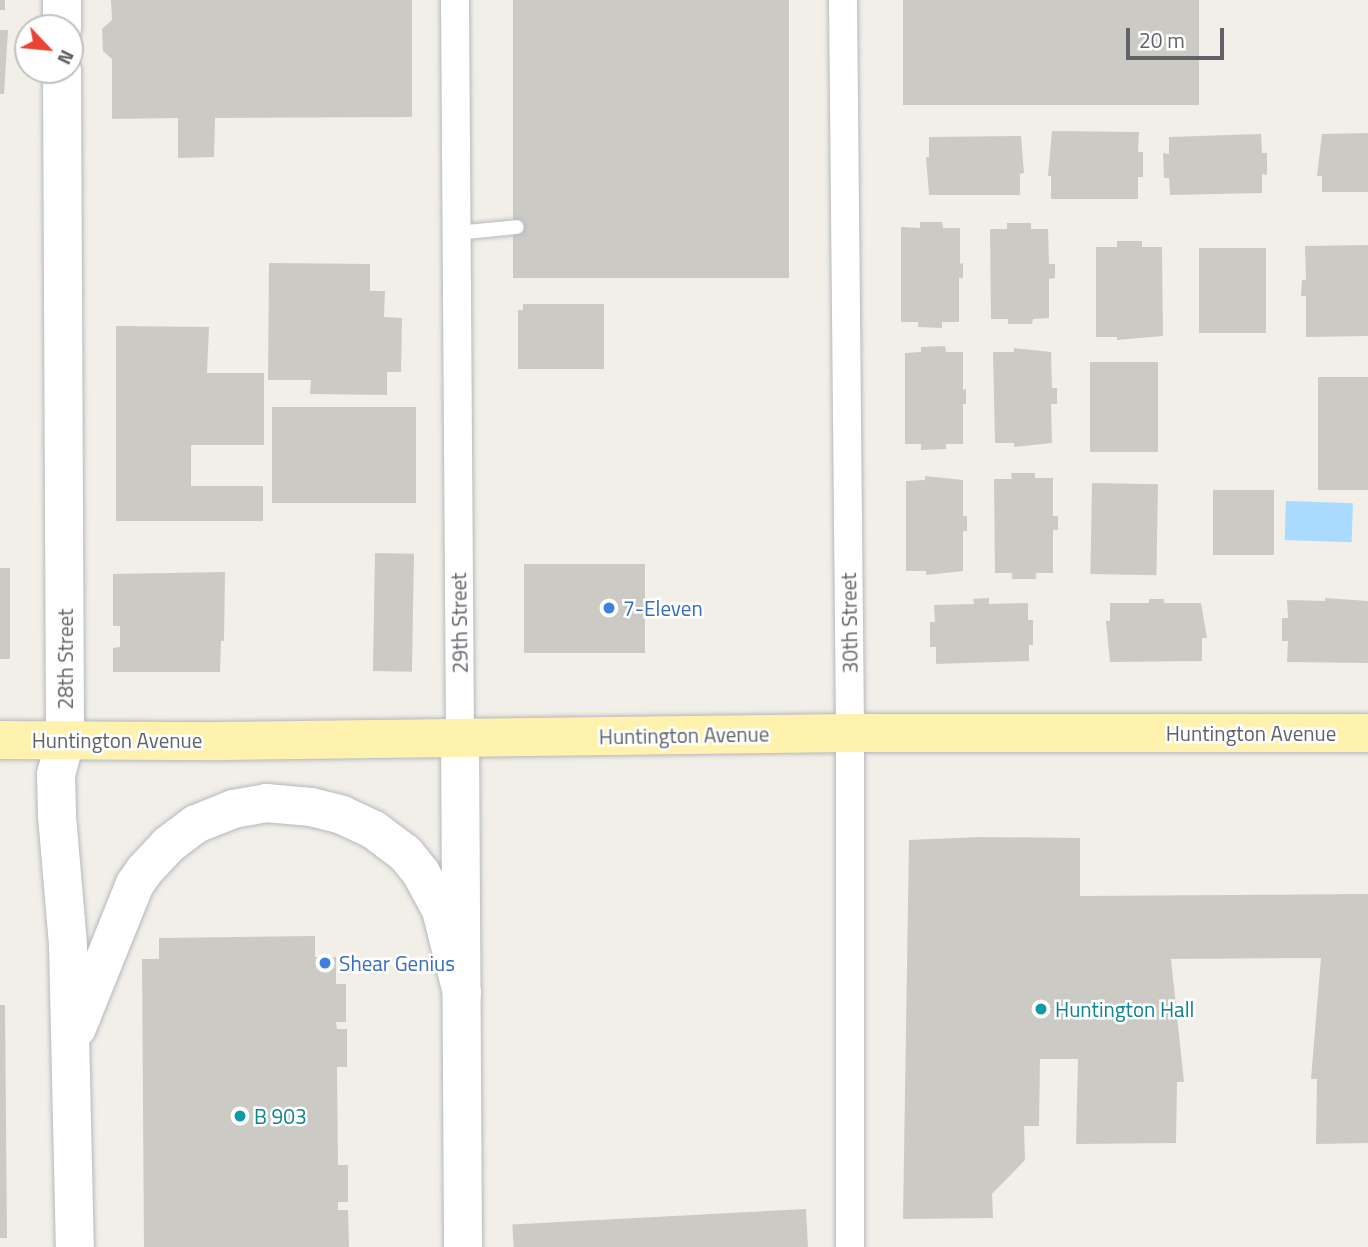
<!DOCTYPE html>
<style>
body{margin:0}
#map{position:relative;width:1368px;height:1247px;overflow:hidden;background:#f1efe8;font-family:"Titillium Web",sans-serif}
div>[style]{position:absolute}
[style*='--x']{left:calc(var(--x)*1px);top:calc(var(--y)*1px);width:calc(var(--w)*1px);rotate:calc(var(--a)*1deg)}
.water>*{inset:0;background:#aadaff;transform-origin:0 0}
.building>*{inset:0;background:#cccac5;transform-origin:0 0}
.roads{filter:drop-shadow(0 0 2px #b5b8bc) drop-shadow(0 0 2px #b5b8bc)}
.lane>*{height:14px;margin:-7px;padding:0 7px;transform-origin:7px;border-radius:7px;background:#fff}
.street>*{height:28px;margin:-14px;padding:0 14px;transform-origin:14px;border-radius:14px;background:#fff}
.secondary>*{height:38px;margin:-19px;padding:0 19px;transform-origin:19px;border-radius:19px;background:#fff}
.primary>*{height:38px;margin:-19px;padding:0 19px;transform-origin:19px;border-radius:19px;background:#fff2af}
.dots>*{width:19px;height:19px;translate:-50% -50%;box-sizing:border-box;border:4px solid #fff;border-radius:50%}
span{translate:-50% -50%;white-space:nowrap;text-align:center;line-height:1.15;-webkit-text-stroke:5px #fff;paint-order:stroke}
.shop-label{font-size:21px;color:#366cbe}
.left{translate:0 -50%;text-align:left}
.street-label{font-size:21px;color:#5f6368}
.culture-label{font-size:21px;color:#0d838f}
.north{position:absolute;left:14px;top:14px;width:70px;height:70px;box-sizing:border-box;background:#fff;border:2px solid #bfc1c3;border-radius:50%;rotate:116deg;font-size:19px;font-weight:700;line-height:28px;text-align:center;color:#5f6368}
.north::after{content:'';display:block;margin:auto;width:24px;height:32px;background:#ea4335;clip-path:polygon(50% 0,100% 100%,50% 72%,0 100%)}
.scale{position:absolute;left:1126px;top:28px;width:98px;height:32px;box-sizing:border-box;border:4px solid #5f6368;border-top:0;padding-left:9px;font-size:21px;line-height:24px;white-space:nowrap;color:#5f6368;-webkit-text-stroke:5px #fff;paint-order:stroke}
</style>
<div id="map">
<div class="water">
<div style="left:1286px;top:501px;width:67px;height:39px;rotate:2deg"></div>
</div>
<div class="building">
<div style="left:0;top:0;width:5px;height:10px"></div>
<div style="clip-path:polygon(111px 0,412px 0,412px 117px,215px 118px,214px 157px,178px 158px,178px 118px,112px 119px,112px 59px,103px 51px,102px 29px,112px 20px)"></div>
<div style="left:513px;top:0;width:276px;height:278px"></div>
<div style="left:903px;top:0;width:296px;height:105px"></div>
<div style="clip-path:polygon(0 30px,8px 30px,4px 94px,0 94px)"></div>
<div style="clip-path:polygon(1052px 131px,1139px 132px,1138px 152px,1143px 152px,1143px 177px,1138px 177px,1138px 199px,1051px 199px,1051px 176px,1048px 176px)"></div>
<div style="clip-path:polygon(1368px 133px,1368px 192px,1322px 192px,1322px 176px,1317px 176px,1322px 134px)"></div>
<div style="clip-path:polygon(1261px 134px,1262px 153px,1267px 153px,1267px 175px,1262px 174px,1262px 193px,1170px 195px,1169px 178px,1164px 178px,1163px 153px,1169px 154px,1169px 137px)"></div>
<div style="clip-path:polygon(1021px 136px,1024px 173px,1020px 174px,1020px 195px,929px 195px,926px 157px,929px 157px,929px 137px)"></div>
<div style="clip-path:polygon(920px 222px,942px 222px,943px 228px,960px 228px,960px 264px,963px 263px,963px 278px,959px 278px,959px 322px,942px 322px,942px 328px,918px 327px,918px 322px,901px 322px,901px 227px,920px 228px)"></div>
<div style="clip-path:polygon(1007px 223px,1031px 223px,1031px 229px,1048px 229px,1049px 264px,1055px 264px,1055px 278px,1049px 279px,1049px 318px,1033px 319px,1032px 324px,1008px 324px,1008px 319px,991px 319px,990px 229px,1007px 229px)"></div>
<div style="clip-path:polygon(1117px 241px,1142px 241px,1142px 247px,1162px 247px,1163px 336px,1117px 340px,1117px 337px,1096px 337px,1096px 247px,1117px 247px)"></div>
<div style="clip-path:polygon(1368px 245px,1368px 336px,1306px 337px,1306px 296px,1301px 296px,1302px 280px,1306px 280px,1305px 246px)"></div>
<div style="left:1199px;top:248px;width:67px;height:85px"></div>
<div style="clip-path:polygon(269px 263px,370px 264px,370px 291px,385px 291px,384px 317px,402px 318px,401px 372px,387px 372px,387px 395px,310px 394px,311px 380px,268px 380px)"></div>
<div style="clip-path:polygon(523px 304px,604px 304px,604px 369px,518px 369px,518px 310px,523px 310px)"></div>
<div style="clip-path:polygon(116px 326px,209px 327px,207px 373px,264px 373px,264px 445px,191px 445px,191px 486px,263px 486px,263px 521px,116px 521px)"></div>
<div style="clip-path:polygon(945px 346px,946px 352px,963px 352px,963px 390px,966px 389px,966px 404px,963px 404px,963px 444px,946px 444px,946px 449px,921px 450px,921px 444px,905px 444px,905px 353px,921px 352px,921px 347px)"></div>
<div style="clip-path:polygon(1014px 348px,1051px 352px,1052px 388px,1057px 388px,1057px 404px,1051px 404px,1052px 443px,1014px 447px,1014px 443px,995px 443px,993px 352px,1014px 352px)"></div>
<div style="left:1090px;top:362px;width:68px;height:90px"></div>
<div style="left:1318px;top:377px;width:50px;height:113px"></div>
<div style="left:416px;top:407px;width:96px;height:144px;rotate:90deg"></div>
<div style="clip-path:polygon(1011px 473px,1035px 473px,1035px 478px,1053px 478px,1053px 516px,1058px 516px,1058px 530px,1053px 530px,1053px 573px,1036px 573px,1036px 579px,1012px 579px,1012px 573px,995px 573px,994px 479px,1012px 479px)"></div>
<div style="clip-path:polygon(925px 476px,963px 480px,963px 516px,967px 516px,967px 531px,963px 531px,963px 571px,926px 575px,926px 571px,906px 571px,906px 481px,925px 480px)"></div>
<div style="left:1092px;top:483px;width:66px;height:91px;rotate:1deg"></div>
<div style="left:1274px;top:490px;width:65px;height:61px;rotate:90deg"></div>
<div style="left:375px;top:553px;width:39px;height:118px;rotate:1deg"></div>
<div style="left:645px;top:564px;width:89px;height:121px;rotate:90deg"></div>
<div style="left:0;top:568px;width:10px;height:91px"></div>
<div style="clip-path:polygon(225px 572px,224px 641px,221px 641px,220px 672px,113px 672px,113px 648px,120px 647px,120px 626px,113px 626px,113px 574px)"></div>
<div style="clip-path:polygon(989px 598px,989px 604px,1028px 603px,1028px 620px,1033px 620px,1033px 645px,1029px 645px,1029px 661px,936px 664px,936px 647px,930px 647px,930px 622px,935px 622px,934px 605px,974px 604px,973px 599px)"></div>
<div style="clip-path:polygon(1325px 598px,1368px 601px,1368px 663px,1287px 662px,1288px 641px,1282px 641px,1282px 618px,1288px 618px,1287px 600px,1325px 601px)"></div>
<div style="clip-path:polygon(1149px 599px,1164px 599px,1164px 603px,1201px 603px,1207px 638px,1202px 638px,1202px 661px,1110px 662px,1106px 621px,1110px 621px,1110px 603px,1149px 603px)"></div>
<div style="clip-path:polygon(980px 837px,1080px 838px,1080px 896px,1368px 894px,1368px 1143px,1316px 1144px,1317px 1079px,1311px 1079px,1321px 958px,1171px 959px,1184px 1082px,1177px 1082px,1176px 1143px,1076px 1144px,1078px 1059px,1040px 1059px,1039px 1126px,1024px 1126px,1025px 1160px,992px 1194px,993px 1218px,903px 1219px,909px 840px)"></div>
<div style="clip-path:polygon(315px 936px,315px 957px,336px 957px,336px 984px,346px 984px,346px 1022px,336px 1022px,337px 1029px,347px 1029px,347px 1067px,337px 1067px,338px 1165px,348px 1165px,348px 1202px,338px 1202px,338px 1210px,348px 1210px,349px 1247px,144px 1247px,142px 959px,159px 959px,159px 938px)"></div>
<div style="clip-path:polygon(0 1005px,5px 1005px,7px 1238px,0 1238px)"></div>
<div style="left:806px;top:1209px;width:38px;height:294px;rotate:87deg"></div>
</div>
<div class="roads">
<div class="lane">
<div style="--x:456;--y:233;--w:61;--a:-5.6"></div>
</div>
<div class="street">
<div style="--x:455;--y:0;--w:738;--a:89.61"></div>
<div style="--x:843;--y:0;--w:733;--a:89.45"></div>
<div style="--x:850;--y:733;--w:514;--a:90"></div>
</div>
<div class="secondary">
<div style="--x:62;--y:0;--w:28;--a:90"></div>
<div style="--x:62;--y:70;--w:671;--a:89.74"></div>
<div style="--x:65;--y:741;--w:34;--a:105"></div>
<div style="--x:56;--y:774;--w:42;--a:88.6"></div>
<div style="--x:57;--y:816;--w:129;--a:85.1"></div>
<div style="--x:68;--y:945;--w:302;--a:88.7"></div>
<div style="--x:460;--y:738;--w:509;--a:89.66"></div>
<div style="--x:77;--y:1028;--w:155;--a:-68.1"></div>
<div style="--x:135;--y:884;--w:16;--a:-55"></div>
<div style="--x:144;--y:871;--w:35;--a:-47"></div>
<div style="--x:168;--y:845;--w:35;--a:-37"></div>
<div style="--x:196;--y:824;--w:40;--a:-22"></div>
<div style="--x:233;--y:809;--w:34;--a:-10"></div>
<div style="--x:266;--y:803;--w:45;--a:5.1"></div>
<div style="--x:311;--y:807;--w:32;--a:14"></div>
<div style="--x:342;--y:815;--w:35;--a:25"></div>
<div style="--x:374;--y:830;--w:39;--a:37"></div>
<div style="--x:405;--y:853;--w:26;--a:51"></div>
<div style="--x:421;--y:873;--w:42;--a:61.6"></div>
<div style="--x:441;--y:910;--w:86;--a:75.8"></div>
</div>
<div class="primary">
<div style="--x:0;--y:740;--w:221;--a:0.3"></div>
<div style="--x:221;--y:741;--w:629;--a:-0.73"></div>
<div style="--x:850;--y:733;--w:518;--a:0"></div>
</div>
</div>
<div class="dots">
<div style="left:609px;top:608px;background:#3f7fe0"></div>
<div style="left:325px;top:963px;background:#3f7fe0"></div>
<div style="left:1041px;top:1009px;background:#0f9aa8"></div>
<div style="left:240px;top:1116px;background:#0f9aa8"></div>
</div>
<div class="shop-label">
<span class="left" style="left:623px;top:608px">7-Eleven</span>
<span class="left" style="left:339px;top:963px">Shear Genius</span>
</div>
<div class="street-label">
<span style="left:459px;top:623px;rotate:-91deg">29th Street</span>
<span style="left:849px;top:623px;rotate:-91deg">30th Street</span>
<span style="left:65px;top:659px;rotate:-90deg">28th Street</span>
<span style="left:1251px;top:733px">Huntington Avenue</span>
<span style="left:684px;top:735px;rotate:-1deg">Huntington Avenue</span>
<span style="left:117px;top:740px">Huntington Avenue</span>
</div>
<div class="culture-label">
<span class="left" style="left:1055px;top:1009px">Huntington Hall</span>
<span class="left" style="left:254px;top:1116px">B 903</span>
</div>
<div class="north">N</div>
<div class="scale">20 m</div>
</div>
